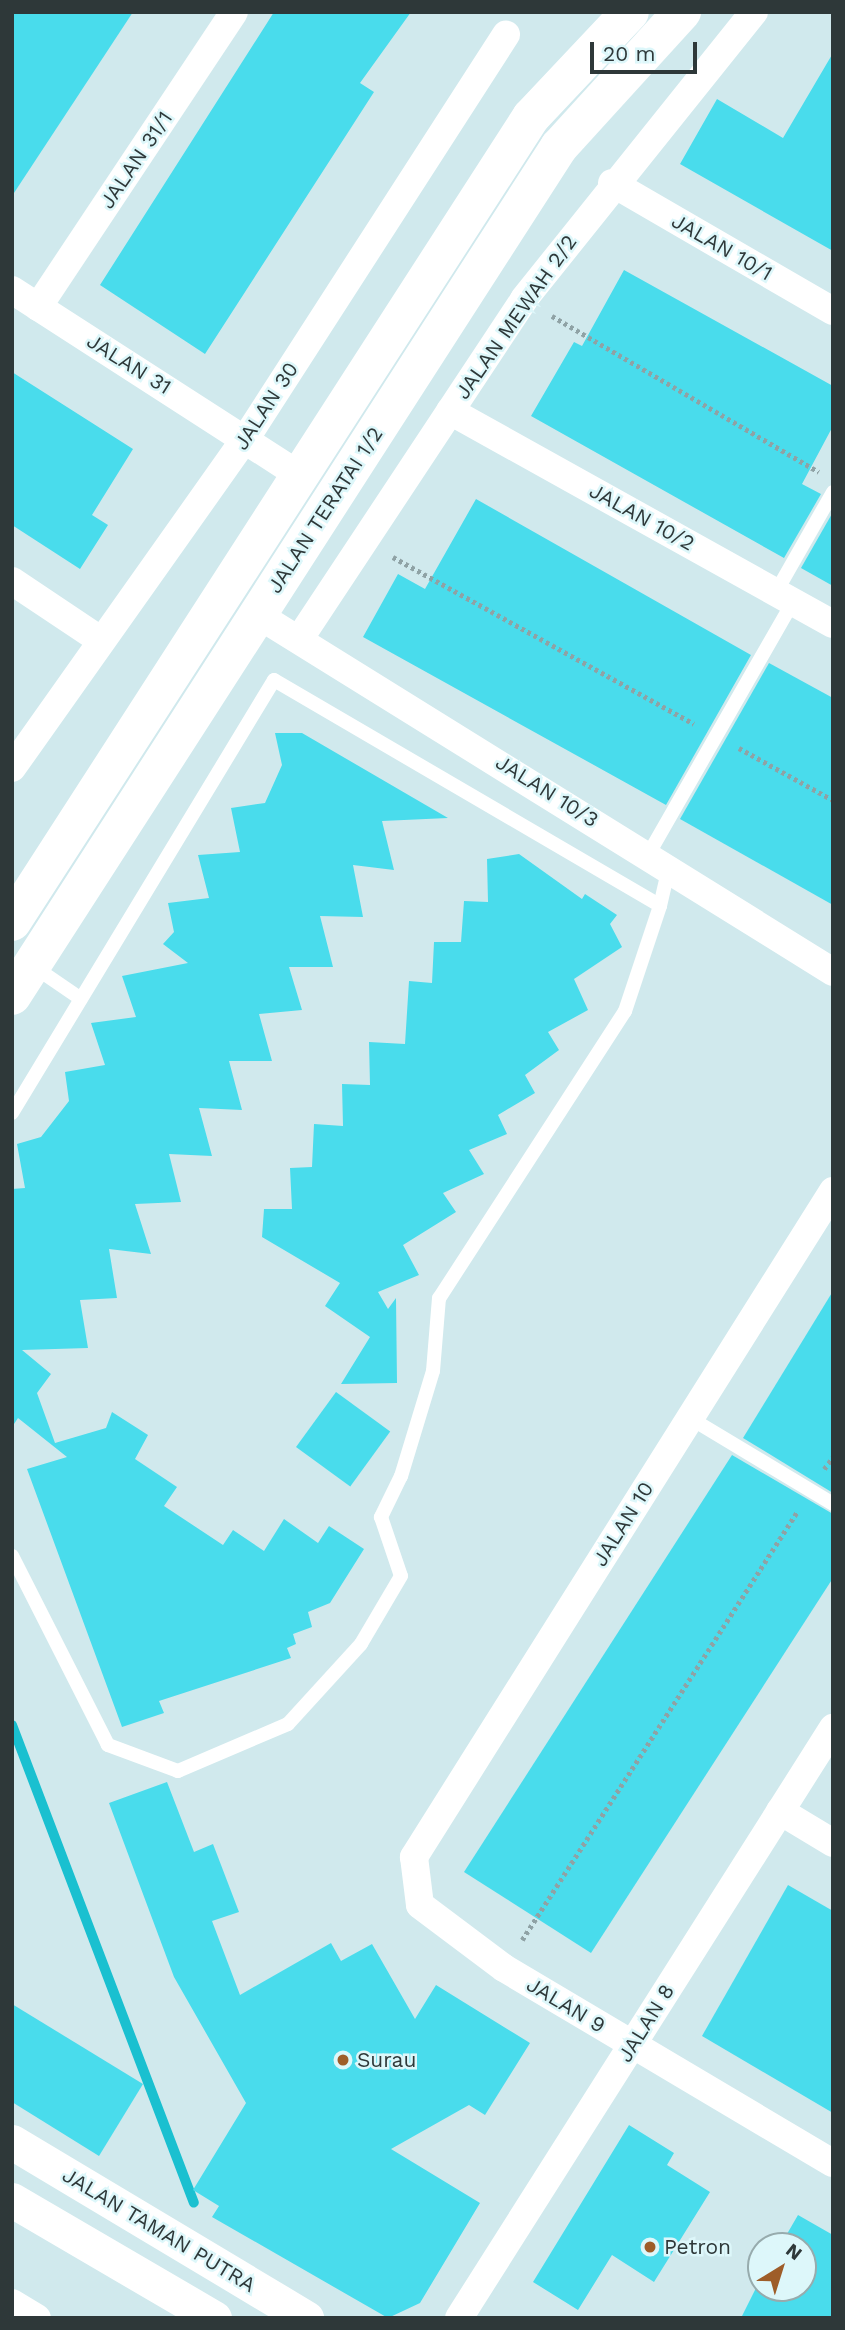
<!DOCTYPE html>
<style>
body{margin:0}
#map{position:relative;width:845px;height:2330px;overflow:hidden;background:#d0e9ed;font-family:"Work Sans",sans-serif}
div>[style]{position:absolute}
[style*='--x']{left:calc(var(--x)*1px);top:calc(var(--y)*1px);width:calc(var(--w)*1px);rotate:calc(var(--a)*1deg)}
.stream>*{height:10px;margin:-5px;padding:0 5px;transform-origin:5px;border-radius:5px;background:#1ac0d0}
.building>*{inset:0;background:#49dcec;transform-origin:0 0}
.path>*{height:4.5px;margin-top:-2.25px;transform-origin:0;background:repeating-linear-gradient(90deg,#8fa2a5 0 3.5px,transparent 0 7px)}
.service>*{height:14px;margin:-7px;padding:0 7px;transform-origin:7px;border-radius:7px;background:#fff}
.minor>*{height:28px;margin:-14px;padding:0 14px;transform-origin:14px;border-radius:14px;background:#fff}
.tertiary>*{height:35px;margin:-17.5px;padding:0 17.5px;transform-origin:17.5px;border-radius:17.5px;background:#fff}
.secondary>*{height:38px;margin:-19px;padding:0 19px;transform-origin:19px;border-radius:19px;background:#fff}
.dots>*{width:19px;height:19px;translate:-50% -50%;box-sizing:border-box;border:4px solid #ddf7fa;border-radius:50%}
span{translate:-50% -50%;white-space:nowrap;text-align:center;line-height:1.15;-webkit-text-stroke:5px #ddf7fa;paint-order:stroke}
.street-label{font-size:21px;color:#2e3839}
.poi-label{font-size:21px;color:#2e3839}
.left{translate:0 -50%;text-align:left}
.frame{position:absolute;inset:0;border:14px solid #2e3839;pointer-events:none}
.north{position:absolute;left:747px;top:2232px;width:70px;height:70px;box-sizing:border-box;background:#ddf7fa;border:2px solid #97abad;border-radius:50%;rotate:38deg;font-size:19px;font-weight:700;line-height:28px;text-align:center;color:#2e3839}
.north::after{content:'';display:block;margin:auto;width:24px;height:32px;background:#9e5d29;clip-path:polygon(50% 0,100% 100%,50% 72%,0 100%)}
.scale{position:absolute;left:590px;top:42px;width:107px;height:32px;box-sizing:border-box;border:4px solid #2e3839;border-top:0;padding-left:9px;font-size:21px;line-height:24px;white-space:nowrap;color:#2e3839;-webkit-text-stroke:5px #ddf7fa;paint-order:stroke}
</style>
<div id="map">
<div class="stream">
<div style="--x:12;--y:1725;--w:511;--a:69.16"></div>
</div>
<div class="building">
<div style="clip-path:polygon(12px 12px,133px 12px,12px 196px)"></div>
<div style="clip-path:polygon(274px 12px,411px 12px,360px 83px,374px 92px,205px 354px,100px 285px)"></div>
<div style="clip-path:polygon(833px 53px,833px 251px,680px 164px,717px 99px,783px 138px)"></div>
<div style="clip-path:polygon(624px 270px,833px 386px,833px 426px,802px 484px,821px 494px,784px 558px,531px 416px,574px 342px,582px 346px)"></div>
<div style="clip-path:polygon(12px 372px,133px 449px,92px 515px,108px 525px,80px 569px,12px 525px)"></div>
<div style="clip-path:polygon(476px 499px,751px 655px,666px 805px,363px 637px,398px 574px,425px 589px)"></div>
<div style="clip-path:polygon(833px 512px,833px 586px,801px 568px)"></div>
<div style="clip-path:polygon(769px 663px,833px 698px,833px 905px,680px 819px)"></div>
<div style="clip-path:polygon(275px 733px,302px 733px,448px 818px,382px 821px,394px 870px,353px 865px,363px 917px,320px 916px,333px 967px,289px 967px,302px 1010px,259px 1014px,272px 1061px,229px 1061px,242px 1110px,199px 1108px,212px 1156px,169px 1154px,181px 1202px,135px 1204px,151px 1254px,109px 1249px,117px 1298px,80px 1300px,88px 1348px,22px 1350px,51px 1374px,37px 1393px,55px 1443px,106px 1428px,112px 1412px,148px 1435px,135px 1459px,177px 1487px,164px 1506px,223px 1545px,233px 1530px,264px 1551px,284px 1519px,318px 1543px,329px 1526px,364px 1549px,330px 1603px,308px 1612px,312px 1627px,293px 1634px,296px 1644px,287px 1648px,291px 1658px,159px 1701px,164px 1713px,122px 1727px,27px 1469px,67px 1457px,18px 1418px,12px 1427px,12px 1189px,25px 1188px,17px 1144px,41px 1137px,69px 1101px,65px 1072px,105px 1065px,91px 1023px,136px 1017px,122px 976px,188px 963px,163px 944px,174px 932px,168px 903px,209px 898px,198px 855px,240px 852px,231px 808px,265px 803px,282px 765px)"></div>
<div style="clip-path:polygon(519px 854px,582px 899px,585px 894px,617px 915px,610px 924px,622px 947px,574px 979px,588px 1010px,548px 1032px,559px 1050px,525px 1075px,535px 1093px,498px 1115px,507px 1134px,469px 1150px,484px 1174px,443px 1193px,456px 1212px,403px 1245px,419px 1275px,378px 1292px,388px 1309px,396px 1298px,397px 1383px,341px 1384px,370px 1337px,325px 1306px,340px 1283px,262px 1237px,264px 1209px,292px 1209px,290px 1168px,312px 1167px,314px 1124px,343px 1126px,342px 1084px,370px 1085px,369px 1042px,405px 1044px,409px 981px,432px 983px,434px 942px,461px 942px,464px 901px,488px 902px,487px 859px)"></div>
<div style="clip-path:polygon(833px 1291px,833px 1493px,743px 1438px)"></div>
<div style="left:336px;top:1392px;width:67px;height:68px;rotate:36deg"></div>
<div style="clip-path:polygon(732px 1455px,833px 1514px,833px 1578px,591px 1953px,464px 1872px)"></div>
<div style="clip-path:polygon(167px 1782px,194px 1852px,213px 1844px,239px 1912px,212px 1921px,240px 1995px,331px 1943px,341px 1961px,372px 1944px,415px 2019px,436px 1985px,530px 2043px,485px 2115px,469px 2105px,391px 2149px,480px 2203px,420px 2303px,388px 2318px,212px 2217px,219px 2206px,193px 2190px,246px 2103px,174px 1977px,109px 1803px)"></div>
<div style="clip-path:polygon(788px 1885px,833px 1911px,833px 2113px,702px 2036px)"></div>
<div style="clip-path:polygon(12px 2004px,143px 2084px,99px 2156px,12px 2102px)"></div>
<div style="clip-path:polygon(629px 2125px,674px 2153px,667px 2165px,710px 2192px,654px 2282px,612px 2255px,578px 2310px,533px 2282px)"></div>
<div style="clip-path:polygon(798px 2215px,833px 2235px,833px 2318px,741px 2318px,761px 2278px,761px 2288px,803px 2288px,803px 2246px,780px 2246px)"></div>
</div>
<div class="path">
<div style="--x:552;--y:316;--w:309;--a:30.3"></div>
<div style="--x:393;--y:557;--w:344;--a:29"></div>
<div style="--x:739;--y:748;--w:107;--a:29"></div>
<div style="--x:824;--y:1469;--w:15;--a:-53"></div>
<div style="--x:522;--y:1940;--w:509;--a:-57.28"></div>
</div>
<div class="service">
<div style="--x:776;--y:592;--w:115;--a:-60.3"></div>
<div style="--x:648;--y:855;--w:292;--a:-60.2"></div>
<div style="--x:660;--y:906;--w:39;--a:-77"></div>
<div style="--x:33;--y:966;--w:58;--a:34.5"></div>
<div style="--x:12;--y:1113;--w:506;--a:-58.82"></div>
<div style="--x:274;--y:680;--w:447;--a:30.3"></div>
<div style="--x:660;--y:906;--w:111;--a:108.4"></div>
<div style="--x:625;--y:1011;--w:342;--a:122.9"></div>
<div style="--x:439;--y:1298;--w:73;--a:94.7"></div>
<div style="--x:433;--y:1371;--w:110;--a:106.9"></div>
<div style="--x:401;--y:1476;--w:46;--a:116"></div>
<div style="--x:381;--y:1517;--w:62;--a:71.3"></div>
<div style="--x:401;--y:1576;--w:79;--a:120.5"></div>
<div style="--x:361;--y:1644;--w:108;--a:132.4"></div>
<div style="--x:288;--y:1724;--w:120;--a:156.9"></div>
<div style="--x:178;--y:1771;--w:75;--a:-159.6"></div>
<div style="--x:108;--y:1745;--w:212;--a:-116.9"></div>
<div style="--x:690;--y:1418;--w:167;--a:31"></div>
</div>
<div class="minor">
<div style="--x:612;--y:183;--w:255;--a:30.1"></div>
<div style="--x:12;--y:290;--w:345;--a:32.8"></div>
<div style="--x:38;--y:307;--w:354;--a:-56.4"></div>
<div style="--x:450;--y:411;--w:438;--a:29.1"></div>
<div style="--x:12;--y:581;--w:106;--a:33.8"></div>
<div style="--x:258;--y:615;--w:677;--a:31.83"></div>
<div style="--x:300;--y:638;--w:406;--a:-56.5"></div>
<div style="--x:524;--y:299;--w:368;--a:-51.3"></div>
<div style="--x:12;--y:768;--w:405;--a:-54.7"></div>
<div style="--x:246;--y:438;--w:480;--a:-57.2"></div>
<div style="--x:833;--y:1191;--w:787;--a:122.18"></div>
<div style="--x:414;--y:1857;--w:48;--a:82.9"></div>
<div style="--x:420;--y:1905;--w:105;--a:36.9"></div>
<div style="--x:504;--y:1968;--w:382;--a:30.7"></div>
<div style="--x:780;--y:1811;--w:62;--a:31.1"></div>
<div style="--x:12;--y:2303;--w:29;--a:31"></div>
<div style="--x:459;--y:2318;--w:699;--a:-57.63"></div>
</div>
<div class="tertiary">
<div style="--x:12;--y:2142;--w:343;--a:30.9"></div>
<div style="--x:12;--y:2200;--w:234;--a:30.3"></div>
</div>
<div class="secondary">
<div style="--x:12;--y:922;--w:958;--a:-57.19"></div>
<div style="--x:531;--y:117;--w:144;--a:-46.7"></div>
<div style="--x:12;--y:996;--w:1010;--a:-57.21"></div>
<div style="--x:559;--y:147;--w:183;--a:-47.7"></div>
</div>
<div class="dots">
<div style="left:343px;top:2060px;background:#9e5d29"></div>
<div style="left:650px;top:2247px;background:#9e5d29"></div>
</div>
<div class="street-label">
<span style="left:136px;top:160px;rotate:-56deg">JALAN 31/1</span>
<span style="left:722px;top:247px;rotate:30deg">JALAN 10/1</span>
<span style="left:516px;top:317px;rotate:-55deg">JALAN MEWAH 2/2</span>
<span style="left:129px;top:364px;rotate:32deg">JALAN 31</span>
<span style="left:266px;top:406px;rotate:-57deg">JALAN 30</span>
<span style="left:325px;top:510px;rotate:-57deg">JALAN TERATAI 1/2</span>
<span style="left:642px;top:517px;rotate:29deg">JALAN 10/2</span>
<span style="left:547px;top:791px;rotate:32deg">JALAN 10/3</span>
<span style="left:623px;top:1524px;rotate:-58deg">JALAN 10</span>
<span style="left:566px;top:2005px;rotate:31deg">JALAN 9</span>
<span style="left:646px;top:2023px;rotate:-58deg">JALAN 8</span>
<span style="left:159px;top:2230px;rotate:31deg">JALAN TAMAN PUTRA</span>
</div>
<div class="poi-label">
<span class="left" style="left:357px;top:2060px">Surau</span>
<span class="left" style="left:664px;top:2247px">Petron</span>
</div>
<div class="frame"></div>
<div class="north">N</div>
<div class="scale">20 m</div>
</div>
